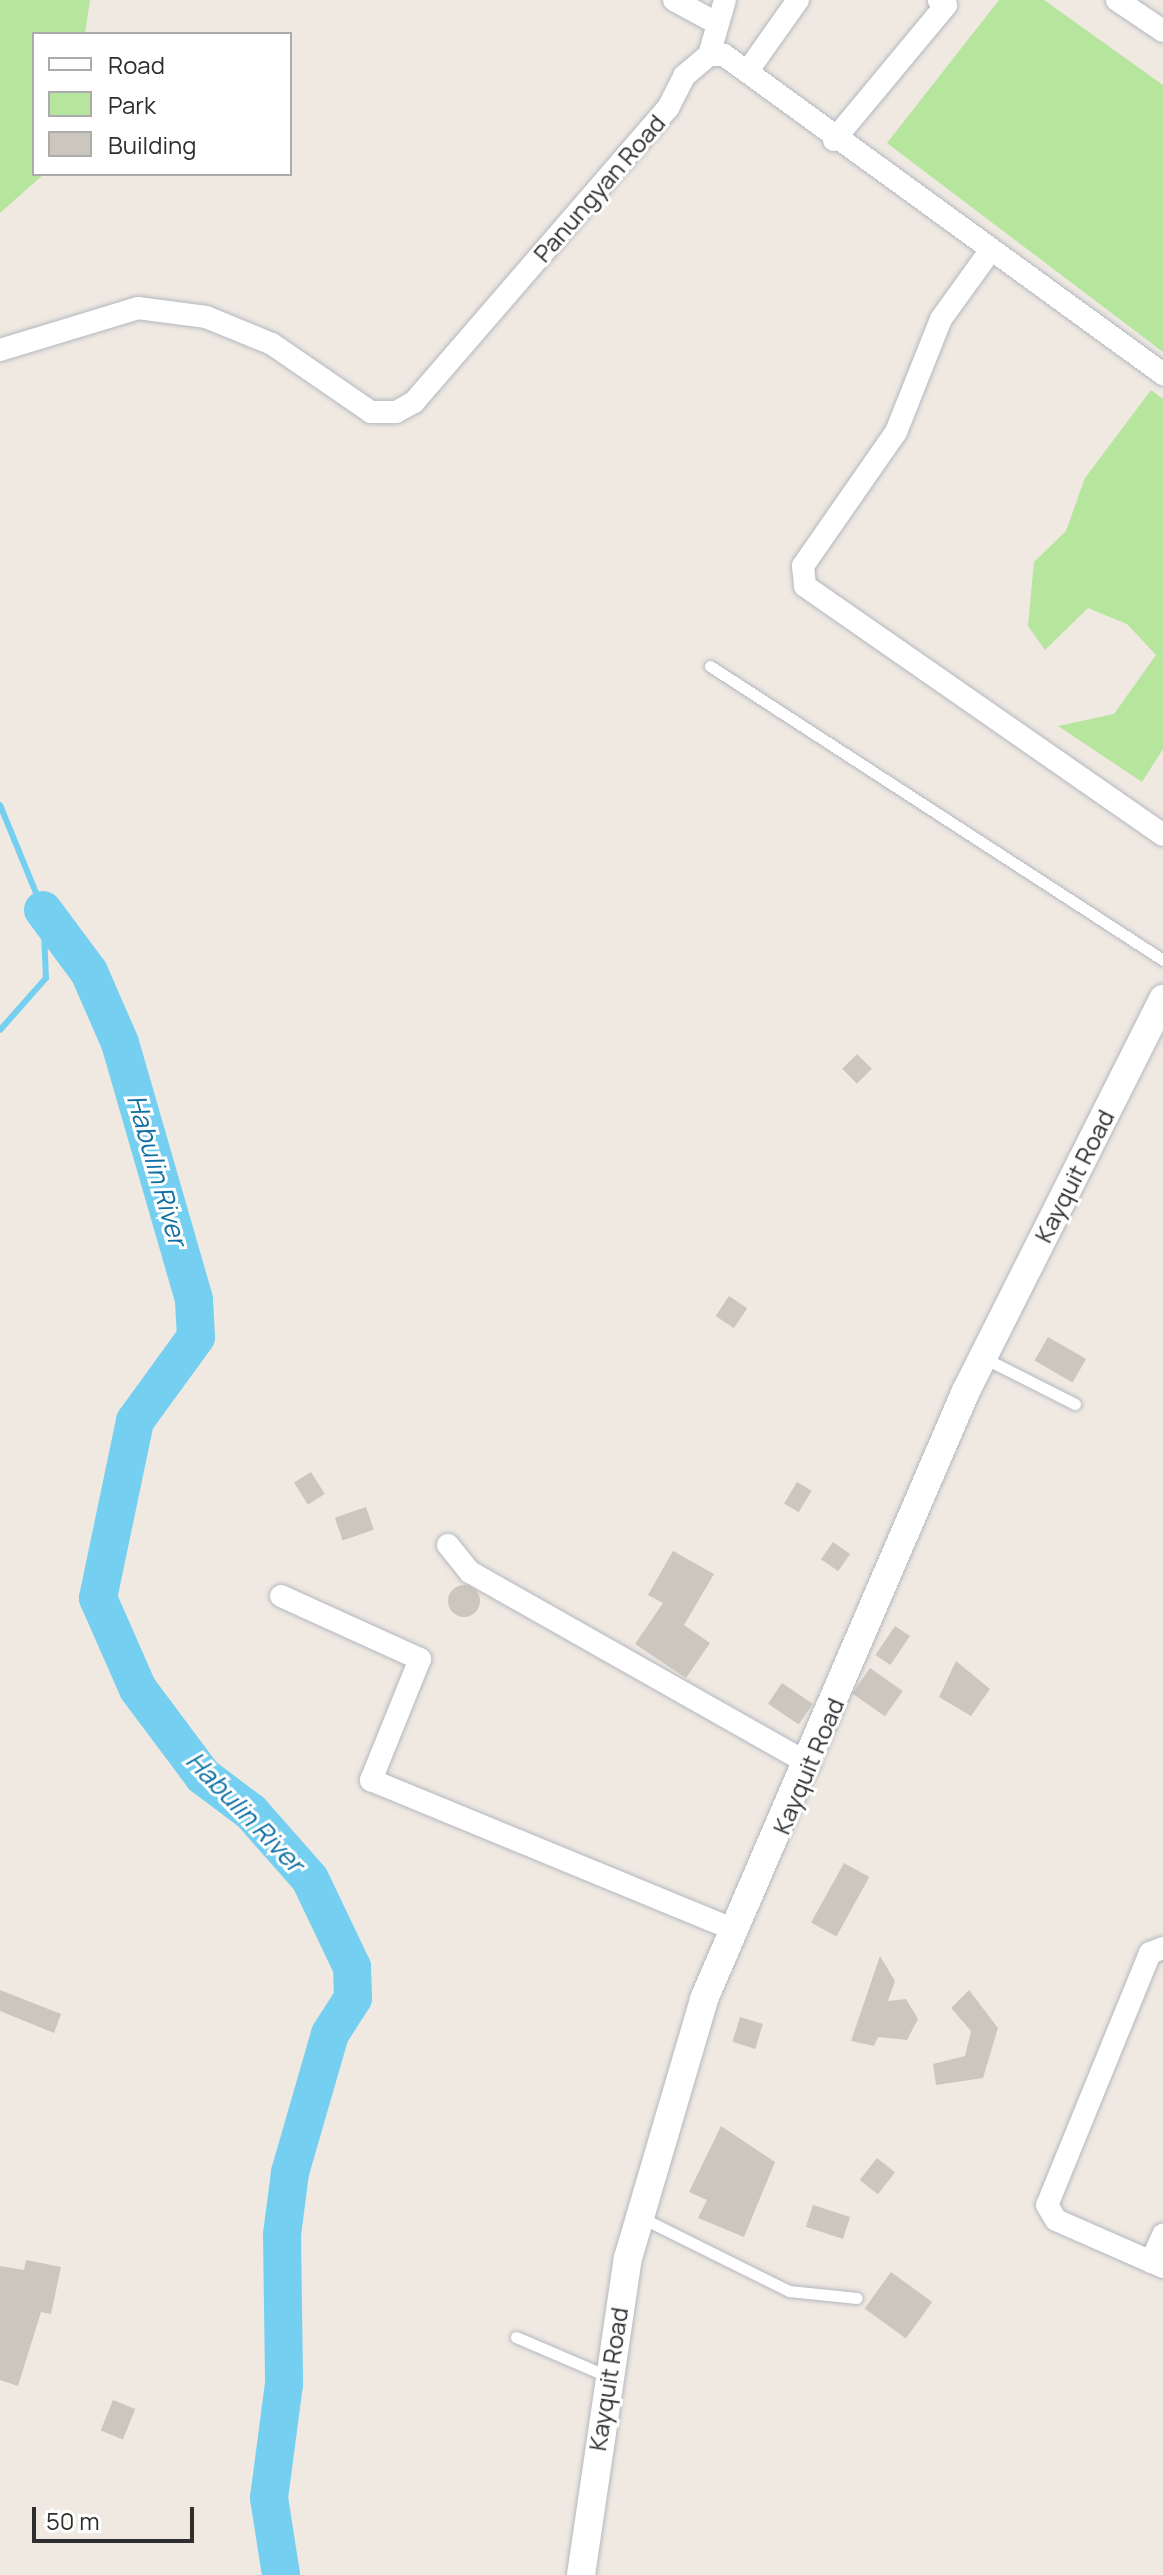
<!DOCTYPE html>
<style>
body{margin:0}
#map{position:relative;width:1163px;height:2575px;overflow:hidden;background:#efe9e1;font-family:Manrope,sans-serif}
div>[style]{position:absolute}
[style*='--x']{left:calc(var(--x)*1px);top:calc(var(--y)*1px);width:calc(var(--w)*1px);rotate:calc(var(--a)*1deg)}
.green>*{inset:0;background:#b6e59e}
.stream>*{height:6px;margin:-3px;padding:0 3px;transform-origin:3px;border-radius:3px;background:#75cff0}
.river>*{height:38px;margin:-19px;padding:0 19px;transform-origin:19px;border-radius:19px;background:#75cff0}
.building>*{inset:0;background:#cbc7bf;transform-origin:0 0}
.round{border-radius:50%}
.roads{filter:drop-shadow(0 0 2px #b4b7c1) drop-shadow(0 0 2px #b4b7c1)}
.service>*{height:11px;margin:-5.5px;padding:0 5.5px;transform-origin:5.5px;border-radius:5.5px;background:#fff}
.minor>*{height:22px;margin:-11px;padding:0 11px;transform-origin:11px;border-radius:11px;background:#fff}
.tertiary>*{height:28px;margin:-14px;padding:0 14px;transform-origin:14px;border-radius:14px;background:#fff}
span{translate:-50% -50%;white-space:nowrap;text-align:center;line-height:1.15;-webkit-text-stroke:6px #fff;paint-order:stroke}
.street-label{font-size:24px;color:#2e2e2e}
.water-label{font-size:26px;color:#0d6fa3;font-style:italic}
.legend{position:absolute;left:32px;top:32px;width:260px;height:144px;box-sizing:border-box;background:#fff;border:2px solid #ababab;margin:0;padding:10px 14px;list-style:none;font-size:24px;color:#2e2e2e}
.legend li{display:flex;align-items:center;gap:16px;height:40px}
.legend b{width:40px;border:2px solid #ababab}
.scale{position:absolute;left:32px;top:2507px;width:162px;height:36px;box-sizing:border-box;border:4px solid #2e2e2e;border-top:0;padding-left:10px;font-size:24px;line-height:28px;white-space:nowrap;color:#2e2e2e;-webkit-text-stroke:6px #fff;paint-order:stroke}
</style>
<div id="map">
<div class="green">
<div style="clip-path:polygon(0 0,90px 0,85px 34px,34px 34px,34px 174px,44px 174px,0 213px)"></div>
<div style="clip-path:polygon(999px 0,1044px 0,1163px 85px,1163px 352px,887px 143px)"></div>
<div style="clip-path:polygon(1151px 390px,1163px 399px,1163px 749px,1142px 782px,1058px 726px,1114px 714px,1156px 655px,1127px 624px,1088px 608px,1045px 650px,1028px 626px,1034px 562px,1066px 531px,1085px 478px)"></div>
</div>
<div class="stream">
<div style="--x:0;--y:805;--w:113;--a:67.7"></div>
<div style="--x:43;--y:910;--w:68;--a:87.5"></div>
<div style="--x:46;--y:978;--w:69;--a:131.5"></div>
</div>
<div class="river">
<div style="--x:43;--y:910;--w:77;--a:53.4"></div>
<div style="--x:89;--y:972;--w:77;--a:66.4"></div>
<div style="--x:120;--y:1043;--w:267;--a:73.9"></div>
<div style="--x:194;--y:1300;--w:37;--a:87"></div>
<div style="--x:196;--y:1337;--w:104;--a:126"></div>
<div style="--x:135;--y:1421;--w:181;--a:101.8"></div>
<div style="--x:98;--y:1598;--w:99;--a:66.3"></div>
<div style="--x:138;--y:1689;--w:109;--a:53.2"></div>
<div style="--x:203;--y:1776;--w:60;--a:36.9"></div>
<div style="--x:251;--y:1812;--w:89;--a:48.6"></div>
<div style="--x:310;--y:1879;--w:98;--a:64.5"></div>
<div style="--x:352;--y:1967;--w:31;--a:88"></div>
<div style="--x:353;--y:1998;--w:43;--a:122.6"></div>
<div style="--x:330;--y:2034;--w:145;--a:106.1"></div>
<div style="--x:290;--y:2173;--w:63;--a:97.4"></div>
<div style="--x:282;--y:2235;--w:149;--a:89.2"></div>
<div style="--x:284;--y:2384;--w:115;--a:97.5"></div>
<div style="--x:269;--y:2498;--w:78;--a:81.1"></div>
</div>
<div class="building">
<div style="left:857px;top:1054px;width:21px;height:21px;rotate:45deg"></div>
<div style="left:729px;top:1296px;width:22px;height:24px;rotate:34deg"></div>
<div style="left:1048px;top:1337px;width:44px;height:27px;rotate:30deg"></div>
<div style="left:311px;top:1472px;width:26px;height:20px;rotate:58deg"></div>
<div style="left:797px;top:1482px;width:17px;height:25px;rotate:31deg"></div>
<div style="left:366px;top:1507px;width:24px;height:33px;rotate:71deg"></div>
<div style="left:833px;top:1542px;width:21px;height:21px;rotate:35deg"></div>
<div style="clip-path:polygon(673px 1551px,714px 1574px,684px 1625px,710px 1643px,686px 1678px,635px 1644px,663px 1603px,648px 1595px)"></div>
<div class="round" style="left:448px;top:1585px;width:32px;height:32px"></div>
<div style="left:895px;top:1626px;width:18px;height:35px;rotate:34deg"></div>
<div style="clip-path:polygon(956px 1661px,990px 1689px,971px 1716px,939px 1697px)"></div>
<div style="left:870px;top:1668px;width:40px;height:31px;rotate:35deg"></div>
<div style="left:782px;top:1683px;width:37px;height:25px;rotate:34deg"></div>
<div style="left:844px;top:1863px;width:29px;height:68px;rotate:29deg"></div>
<div style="clip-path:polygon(880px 1956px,895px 1981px,888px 2001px,906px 1999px,918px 2019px,907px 2040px,878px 2037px,874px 2046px,851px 2041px)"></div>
<div style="clip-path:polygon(0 1990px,61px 2014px,54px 2033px,0 2011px)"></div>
<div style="clip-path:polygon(969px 1990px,998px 2028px,983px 2078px,936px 2085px,933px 2064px,965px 2056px,971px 2031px,951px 2008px)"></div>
<div style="left:740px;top:2017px;width:24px;height:26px;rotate:17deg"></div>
<div style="clip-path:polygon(721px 2126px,775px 2162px,744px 2237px,698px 2218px,707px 2200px,689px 2192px)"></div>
<div style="left:877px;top:2158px;width:23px;height:28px;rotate:38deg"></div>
<div style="left:813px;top:2205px;width:39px;height:23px;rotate:18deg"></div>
<div style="clip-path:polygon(26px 2260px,61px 2267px,51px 2314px,41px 2312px,18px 2386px,0 2380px,0 2266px,24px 2270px)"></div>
<div style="left:891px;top:2272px;width:51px;height:45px;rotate:36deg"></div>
<div style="left:113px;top:2400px;width:24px;height:33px;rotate:22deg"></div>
</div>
<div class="roads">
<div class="service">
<div style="--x:710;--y:666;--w:540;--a:32.98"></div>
<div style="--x:984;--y:1358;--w:102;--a:26.8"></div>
<div style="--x:640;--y:2217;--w:166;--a:26.4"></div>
<div style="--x:789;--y:2291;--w:68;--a:5.9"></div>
<div style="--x:516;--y:2337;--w:99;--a:23.2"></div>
</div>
<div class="minor">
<div style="--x:674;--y:0;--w:50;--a:28.6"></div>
<div style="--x:1117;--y:0;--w:55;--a:34"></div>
<div style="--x:709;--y:55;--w:57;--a:-73.8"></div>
<div style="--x:747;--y:72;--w:88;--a:-54.7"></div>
<div style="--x:834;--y:140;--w:175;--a:-50.3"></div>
<div style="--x:946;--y:5;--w:9;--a:-144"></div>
<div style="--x:990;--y:251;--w:84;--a:125.8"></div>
<div style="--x:941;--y:319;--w:122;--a:111.7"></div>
<div style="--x:896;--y:432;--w:163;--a:124.8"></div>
<div style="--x:803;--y:566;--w:20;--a:84"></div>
<div style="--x:805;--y:586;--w:436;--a:34.8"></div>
<div style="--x:0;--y:350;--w:144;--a:-16.9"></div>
<div style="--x:138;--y:308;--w:69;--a:7.5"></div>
<div style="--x:206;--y:317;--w:71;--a:22.2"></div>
<div style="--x:272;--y:344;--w:120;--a:34.5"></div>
<div style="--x:371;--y:412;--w:25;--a:0"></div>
<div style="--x:396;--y:412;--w:21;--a:-29"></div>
<div style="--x:414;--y:402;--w:389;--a:-49.2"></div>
<div style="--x:668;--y:108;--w:36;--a:-63"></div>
<div style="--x:684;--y:76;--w:33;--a:-40"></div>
<div style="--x:709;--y:55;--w:15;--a:0"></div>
<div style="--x:724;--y:55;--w:543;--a:36"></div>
<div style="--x:448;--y:1545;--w:35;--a:51"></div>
<div style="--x:470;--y:1572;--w:390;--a:29.5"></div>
<div style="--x:281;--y:1596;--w:153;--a:24.4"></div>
<div style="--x:420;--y:1659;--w:131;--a:112"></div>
<div style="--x:371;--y:1780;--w:394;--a:22.4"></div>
<div style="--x:1163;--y:1948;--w:14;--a:159"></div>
<div style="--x:1150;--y:1953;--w:272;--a:112.2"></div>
<div style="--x:1047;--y:2205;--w:17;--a:59"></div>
<div style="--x:1056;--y:2220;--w:117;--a:23.7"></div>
<div style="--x:1151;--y:2262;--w:30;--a:-66"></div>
</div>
<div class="tertiary">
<div style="--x:581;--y:2575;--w:320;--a:-81.6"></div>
<div style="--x:628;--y:2258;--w:270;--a:-73.6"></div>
<div style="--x:704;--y:1999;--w:662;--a:-66.69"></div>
<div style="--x:966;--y:1391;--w:439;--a:-63.3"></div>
</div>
</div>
<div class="street-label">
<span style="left:599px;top:188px;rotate:-49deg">Panungyan Road</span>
<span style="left:1074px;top:1176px;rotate:-63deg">Kayquit Road</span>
<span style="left:808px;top:1766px;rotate:-67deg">Kayquit Road</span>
<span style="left:608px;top:2379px;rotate:-81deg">Kayquit Road</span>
</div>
<div class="water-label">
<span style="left:157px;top:1170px;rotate:74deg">Habulin River</span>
<span style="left:245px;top:1812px;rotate:46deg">Habulin River</span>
</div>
<ul class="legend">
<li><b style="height:10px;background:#fff"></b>Road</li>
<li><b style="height:22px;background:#b6e59e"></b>Park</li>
<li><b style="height:22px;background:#cbc7bf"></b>Building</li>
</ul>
<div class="scale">50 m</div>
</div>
